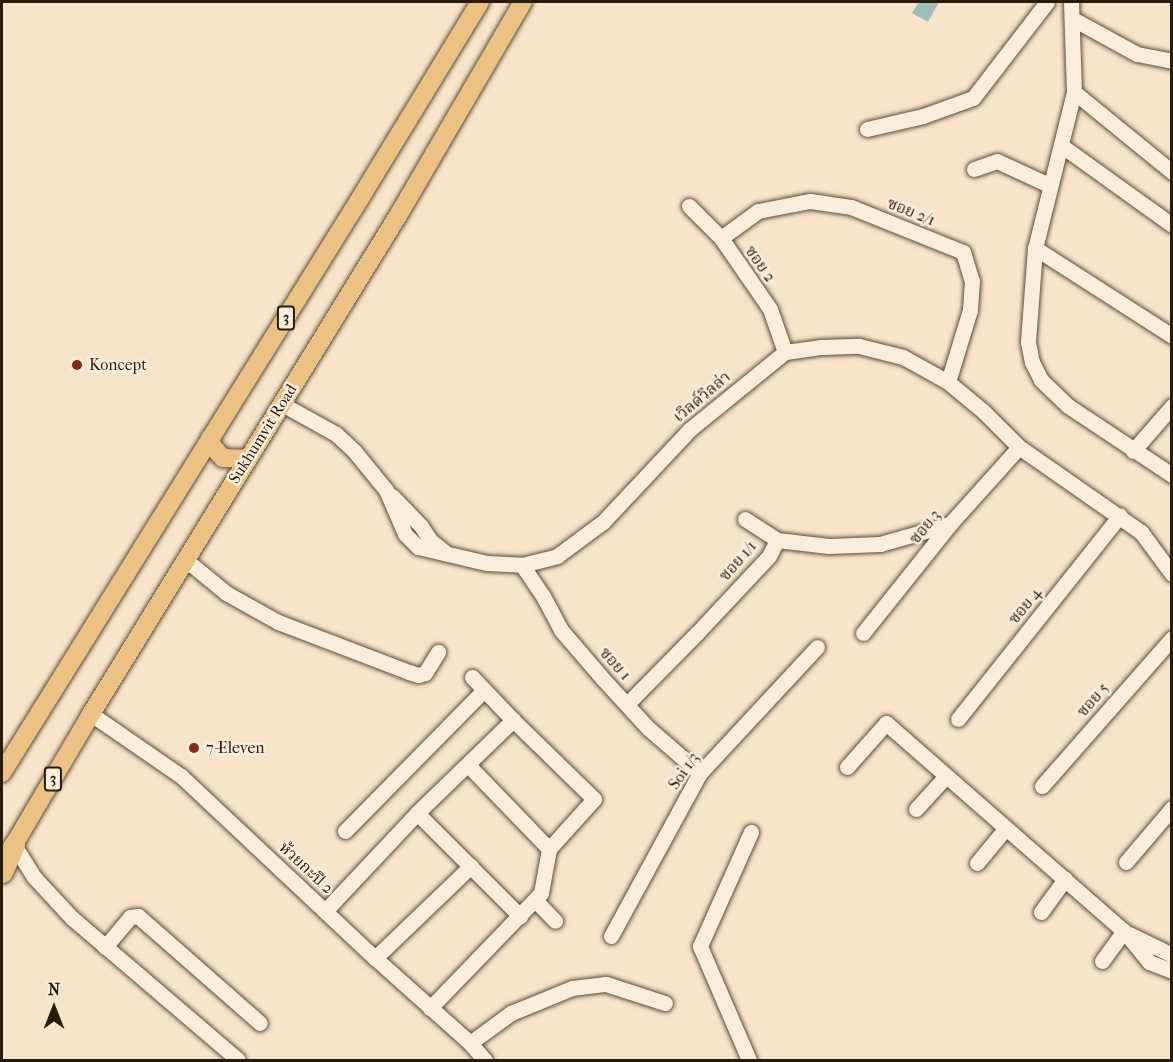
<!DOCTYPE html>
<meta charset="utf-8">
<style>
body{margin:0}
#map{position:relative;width:1173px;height:1062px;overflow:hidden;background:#f7e4c9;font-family:"IM FELL French Canon","Noto Serif Thai",serif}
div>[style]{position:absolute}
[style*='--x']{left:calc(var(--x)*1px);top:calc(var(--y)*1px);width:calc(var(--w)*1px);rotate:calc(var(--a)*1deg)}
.water>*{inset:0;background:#9ebebc}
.roads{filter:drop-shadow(0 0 2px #5c4d38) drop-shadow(0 0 2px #5c4d38)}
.minor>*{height:15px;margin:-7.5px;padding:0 7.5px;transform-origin:7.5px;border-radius:7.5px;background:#faeddc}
.major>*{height:18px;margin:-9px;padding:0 9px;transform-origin:9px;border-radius:9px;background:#ecc284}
.highway>*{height:21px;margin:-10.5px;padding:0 10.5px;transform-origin:10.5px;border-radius:10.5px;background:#ecc284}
.dots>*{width:16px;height:16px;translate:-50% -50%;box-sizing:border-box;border:3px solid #faeddc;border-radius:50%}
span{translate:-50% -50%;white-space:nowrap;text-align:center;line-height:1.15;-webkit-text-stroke:5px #faeddc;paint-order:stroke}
.shield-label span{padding:2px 4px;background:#faeddc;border:2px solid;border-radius:4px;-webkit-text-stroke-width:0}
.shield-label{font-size:15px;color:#281b08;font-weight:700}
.street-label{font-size:16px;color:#281b08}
.poi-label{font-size:16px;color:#281b08}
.left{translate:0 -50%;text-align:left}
.frame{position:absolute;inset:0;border:3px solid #281b08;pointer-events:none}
.north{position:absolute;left:24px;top:978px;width:60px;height:60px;-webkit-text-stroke:4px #faeddc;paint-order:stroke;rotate:0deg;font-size:16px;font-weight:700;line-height:24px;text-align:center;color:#281b08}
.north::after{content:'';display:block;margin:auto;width:21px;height:27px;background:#281b08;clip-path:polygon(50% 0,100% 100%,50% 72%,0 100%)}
</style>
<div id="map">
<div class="water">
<div style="clip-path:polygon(919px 2px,939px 2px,928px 22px,912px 13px)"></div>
</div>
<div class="roads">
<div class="minor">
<div style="--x:1071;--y:2;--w:90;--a:88.1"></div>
<div style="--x:1074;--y:92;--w:161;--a:104"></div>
<div style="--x:1035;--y:248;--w:94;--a:94.3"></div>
<div style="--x:1028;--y:342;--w:20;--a:79"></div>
<div style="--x:1032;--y:362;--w:20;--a:63"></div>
<div style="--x:1041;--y:380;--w:37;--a:44"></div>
<div style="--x:1068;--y:406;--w:125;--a:33.6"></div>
<div style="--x:1073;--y:19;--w:73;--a:28.7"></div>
<div style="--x:1137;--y:54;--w:36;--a:11"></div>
<div style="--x:1074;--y:92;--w:127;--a:39.2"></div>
<div style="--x:867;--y:129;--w:57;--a:-13.1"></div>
<div style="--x:923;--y:116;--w:53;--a:-19.8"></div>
<div style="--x:973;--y:98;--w:121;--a:-52.4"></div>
<div style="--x:1062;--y:146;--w:135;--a:35.7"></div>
<div style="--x:974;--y:169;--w:24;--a:-19"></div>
<div style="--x:997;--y:161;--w:57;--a:24.8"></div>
<div style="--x:689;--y:206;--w:45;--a:45"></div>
<div style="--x:721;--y:238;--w:86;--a:55.4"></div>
<div style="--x:770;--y:309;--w:46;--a:70.8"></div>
<div style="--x:721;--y:238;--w:46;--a:-36.1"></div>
<div style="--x:758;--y:211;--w:53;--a:-10.9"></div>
<div style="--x:810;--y:201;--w:41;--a:8.3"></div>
<div style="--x:851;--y:207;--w:121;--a:21.9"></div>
<div style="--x:963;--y:252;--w:30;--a:73"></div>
<div style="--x:972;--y:281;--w:29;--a:94"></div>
<div style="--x:970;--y:310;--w:75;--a:107"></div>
<div style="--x:1035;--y:248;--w:163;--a:32.7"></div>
<div style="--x:282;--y:404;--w:62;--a:29.1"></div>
<div style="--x:336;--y:434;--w:26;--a:43"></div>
<div style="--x:355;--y:452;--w:49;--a:50.8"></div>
<div style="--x:386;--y:490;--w:48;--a:66.6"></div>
<div style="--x:405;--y:534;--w:18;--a:45"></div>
<div style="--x:418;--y:547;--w:71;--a:13.1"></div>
<div style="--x:487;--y:563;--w:35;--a:3"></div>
<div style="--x:522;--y:565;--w:36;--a:-14"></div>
<div style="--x:557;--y:556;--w:57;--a:-36.5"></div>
<div style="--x:603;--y:522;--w:126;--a:-46.9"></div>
<div style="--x:689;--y:430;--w:124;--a:-39.1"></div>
<div style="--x:785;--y:352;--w:37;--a:-8"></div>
<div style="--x:822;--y:347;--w:37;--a:-2"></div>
<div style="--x:859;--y:346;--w:45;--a:14"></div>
<div style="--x:903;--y:357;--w:51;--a:29.1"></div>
<div style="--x:948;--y:382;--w:47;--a:39.8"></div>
<div style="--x:984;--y:412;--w:49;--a:45"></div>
<div style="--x:1019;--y:447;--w:149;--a:34.9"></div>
<div style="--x:1141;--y:532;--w:52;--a:53.6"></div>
<div style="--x:1133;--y:451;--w:60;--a:-49.1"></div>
<div style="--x:392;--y:496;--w:42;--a:46"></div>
<div style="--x:421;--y:526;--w:17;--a:57"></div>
<div style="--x:430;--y:540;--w:21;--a:39"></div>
<div style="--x:745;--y:519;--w:38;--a:33"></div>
<div style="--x:186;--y:560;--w:52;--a:39.5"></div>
<div style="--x:226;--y:593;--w:60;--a:29.1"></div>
<div style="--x:278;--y:622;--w:140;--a:20.9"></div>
<div style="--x:409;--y:672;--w:9;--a:18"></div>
<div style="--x:418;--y:675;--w:7;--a:-16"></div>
<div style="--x:425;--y:673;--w:25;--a:-58"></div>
<div style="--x:522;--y:565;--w:37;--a:56"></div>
<div style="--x:543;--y:596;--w:38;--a:62"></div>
<div style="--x:561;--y:630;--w:65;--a:49.4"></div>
<div style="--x:603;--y:679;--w:67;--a:47.4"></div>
<div style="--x:648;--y:728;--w:69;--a:40.9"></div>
<div style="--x:863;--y:633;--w:139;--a:-51.4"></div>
<div style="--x:950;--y:524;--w:103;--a:-48.1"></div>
<div style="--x:472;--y:677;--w:59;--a:46.4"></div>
<div style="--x:627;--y:704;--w:100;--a:-45.4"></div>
<div style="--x:697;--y:633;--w:105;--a:-46.9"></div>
<div style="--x:769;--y:556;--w:18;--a:-63"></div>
<div style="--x:777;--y:540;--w:52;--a:6.6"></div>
<div style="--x:829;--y:546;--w:51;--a:-2.2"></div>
<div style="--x:880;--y:544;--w:73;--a:-15.9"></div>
<div style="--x:91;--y:714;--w:109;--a:34.6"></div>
<div style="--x:181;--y:776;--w:266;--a:43.2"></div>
<div style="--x:375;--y:958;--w:127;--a:41.8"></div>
<div style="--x:470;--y:1043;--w:23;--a:49"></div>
<div style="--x:958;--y:719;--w:260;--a:-51.5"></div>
<div style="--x:468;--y:765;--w:117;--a:46"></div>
<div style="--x:847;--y:767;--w:59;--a:-48.4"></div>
<div style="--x:886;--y:723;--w:316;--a:41.2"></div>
<div style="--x:1124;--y:931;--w:40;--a:51"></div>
<div style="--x:1149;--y:962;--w:25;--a:21"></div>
<div style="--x:1042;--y:786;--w:197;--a:-48.7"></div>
<div style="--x:916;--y:809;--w:45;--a:-47.7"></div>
<div style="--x:417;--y:813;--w:146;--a:45"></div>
<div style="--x:345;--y:831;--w:197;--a:-45.4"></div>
<div style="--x:14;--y:845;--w:38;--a:58"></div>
<div style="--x:34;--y:877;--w:56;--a:47.2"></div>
<div style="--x:72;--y:918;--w:218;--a:40.5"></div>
<div style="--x:1126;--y:862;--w:71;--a:-49.6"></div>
<div style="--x:977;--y:863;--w:45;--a:-50.4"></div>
<div style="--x:535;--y:900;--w:29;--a:46"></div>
<div style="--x:325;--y:911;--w:134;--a:-46.8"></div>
<div style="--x:417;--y:813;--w:134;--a:-44.1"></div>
<div style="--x:513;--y:720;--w:113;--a:44.3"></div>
<div style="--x:594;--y:799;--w:67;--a:132"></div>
<div style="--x:549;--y:849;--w:45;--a:100.3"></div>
<div style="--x:541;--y:893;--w:160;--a:134"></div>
<div style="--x:1041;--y:912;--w:41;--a:-54"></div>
<div style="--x:1129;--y:934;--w:48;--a:26"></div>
<div style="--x:611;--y:936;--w:186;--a:-61.4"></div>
<div style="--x:700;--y:773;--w:172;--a:-47.1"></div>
<div style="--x:105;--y:947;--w:39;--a:-50"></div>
<div style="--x:130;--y:917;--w:8;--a:-7"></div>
<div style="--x:138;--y:916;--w:162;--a:41.3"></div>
<div style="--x:375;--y:958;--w:133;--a:-43.8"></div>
<div style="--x:1102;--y:961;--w:37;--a:-54"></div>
<div style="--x:470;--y:1043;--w:51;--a:-36.2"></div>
<div style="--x:511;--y:1013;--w:66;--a:-22.3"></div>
<div style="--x:572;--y:988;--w:34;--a:-7"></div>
<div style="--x:606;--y:984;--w:62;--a:17.9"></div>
<div style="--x:749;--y:1060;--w:124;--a:-113.3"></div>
<div style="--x:700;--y:946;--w:125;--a:-65.9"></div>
</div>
<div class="major">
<div style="--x:210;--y:438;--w:9;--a:72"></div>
<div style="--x:213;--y:447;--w:15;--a:48"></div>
<div style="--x:223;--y:458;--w:25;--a:2"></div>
<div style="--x:2;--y:773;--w:685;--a:-58.07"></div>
<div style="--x:364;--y:192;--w:223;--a:-58.6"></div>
<div style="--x:6;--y:858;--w:167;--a:-59.4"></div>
<div style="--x:91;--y:714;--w:587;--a:-58.37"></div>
<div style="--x:399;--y:214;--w:246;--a:-59.7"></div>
</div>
<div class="highway">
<div style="--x:2;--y:872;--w:30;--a:-66"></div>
</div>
</div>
<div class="dots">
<div style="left:77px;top:365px;background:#8f2418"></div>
<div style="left:194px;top:748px;background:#8f2418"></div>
</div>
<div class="shield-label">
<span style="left:286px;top:318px">3</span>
<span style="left:53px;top:779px">3</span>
</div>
<div class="street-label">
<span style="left:911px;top:212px;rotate:22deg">ซอย 2/1</span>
<span style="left:760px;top:264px;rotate:55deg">ซอย 2</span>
<span style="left:702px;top:397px;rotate:-40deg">เวิลด์วิลล่า</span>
<span style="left:263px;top:434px;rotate:-58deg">Sukhumvit Road</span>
<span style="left:925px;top:527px;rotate:-51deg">ซอย 3</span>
<span style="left:738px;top:561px;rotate:-49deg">ซอย 1/1</span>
<span style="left:1025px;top:606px;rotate:-51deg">ซอย 4</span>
<span style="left:615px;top:664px;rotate:48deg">ซอย 1</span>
<span style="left:1093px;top:700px;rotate:-49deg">ซอย 5</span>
<span style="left:684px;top:771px;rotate:-56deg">Soi 1/3</span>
<span style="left:306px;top:868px;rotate:43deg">ห้วยกะปิ 2</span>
</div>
<div class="poi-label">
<span class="left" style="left:89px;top:365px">Koncept</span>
<span class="left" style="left:206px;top:748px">7-Eleven</span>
</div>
<div class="frame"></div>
<div class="north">N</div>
</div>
